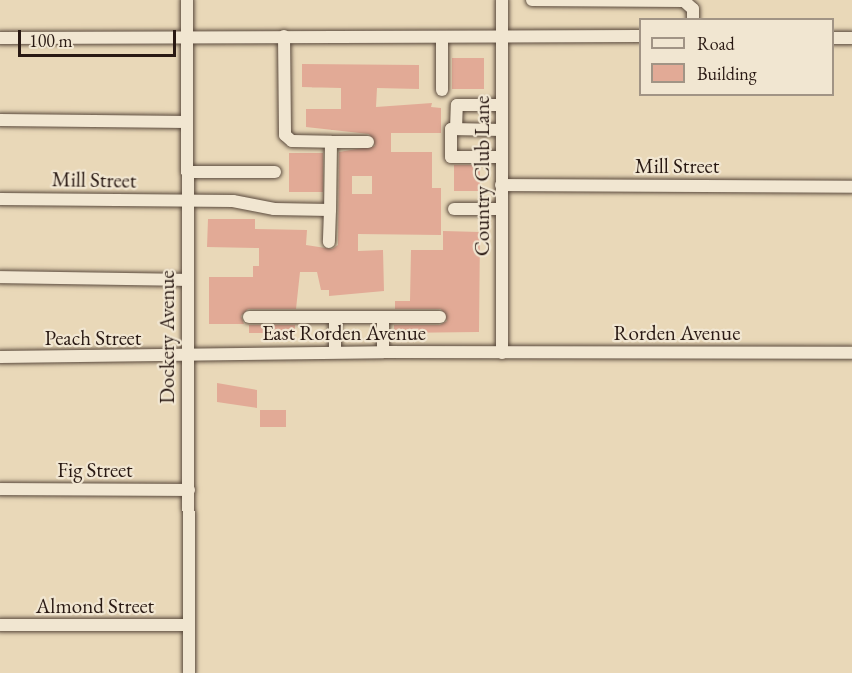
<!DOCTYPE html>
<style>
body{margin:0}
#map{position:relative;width:852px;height:673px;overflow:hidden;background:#e9d8b8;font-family:"EB Garamond",serif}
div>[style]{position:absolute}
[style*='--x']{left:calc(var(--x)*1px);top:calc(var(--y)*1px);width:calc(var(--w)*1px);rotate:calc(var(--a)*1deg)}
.building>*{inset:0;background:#e2aa96;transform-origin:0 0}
.roads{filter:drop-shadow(0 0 2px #59493c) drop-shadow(0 0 2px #59493c)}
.minor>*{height:12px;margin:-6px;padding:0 6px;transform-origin:6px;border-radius:6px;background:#f1e6d1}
span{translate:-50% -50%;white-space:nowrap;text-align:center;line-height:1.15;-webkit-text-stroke:4.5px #f1e6d1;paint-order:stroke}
.street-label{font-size:21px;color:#291913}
.legend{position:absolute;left:639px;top:18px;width:195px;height:78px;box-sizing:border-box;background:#f1e6d1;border:2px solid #a19485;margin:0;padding:8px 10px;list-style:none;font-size:18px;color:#291913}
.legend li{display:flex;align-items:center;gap:12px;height:30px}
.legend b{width:30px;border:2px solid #a19485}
.scale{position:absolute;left:18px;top:30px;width:158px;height:27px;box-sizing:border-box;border:3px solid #291913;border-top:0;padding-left:8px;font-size:18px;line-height:21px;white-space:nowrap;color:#291913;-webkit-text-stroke:4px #f1e6d1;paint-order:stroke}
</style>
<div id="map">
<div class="building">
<div style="left:452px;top:58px;width:32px;height:31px"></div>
<div style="clip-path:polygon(evenodd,302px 64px,419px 65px,419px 89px,377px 88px,376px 107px,432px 103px,431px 107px,441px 108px,441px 133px,391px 133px,391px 152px,432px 152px,432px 188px,441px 188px,441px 235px,358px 234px,358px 251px,383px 250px,384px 291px,329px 296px,329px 290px,321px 290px,317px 272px,300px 272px,296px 309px,248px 309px,241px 316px,244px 324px,209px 324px,209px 277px,253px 277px,253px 266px,259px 266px,259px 248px,207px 247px,208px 219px,255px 219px,255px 229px,307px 230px,306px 245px,332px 249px,338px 245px,339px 152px,375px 146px,369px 134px,306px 127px,306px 109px,341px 109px,341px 88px,302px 87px,302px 64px,352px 176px,372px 176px,372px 194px,352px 194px,352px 176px)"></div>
<div style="left:289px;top:153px;width:34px;height:39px"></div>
<div style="left:454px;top:165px;width:26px;height:26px"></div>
<div style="clip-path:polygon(443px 231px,480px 232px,479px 332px,394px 333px,394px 325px,440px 325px,447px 321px,441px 309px,395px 309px,395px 301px,410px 301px,411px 250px,443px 250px)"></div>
<div style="left:249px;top:325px;width:46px;height:8px"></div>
<div style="clip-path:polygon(217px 383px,257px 390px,257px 408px,217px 402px)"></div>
<div style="left:260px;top:410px;width:26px;height:17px"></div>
</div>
<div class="roads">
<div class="minor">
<div style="--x:187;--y:0;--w:673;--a:89.83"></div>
<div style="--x:502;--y:0;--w:353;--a:90"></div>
<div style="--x:532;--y:0;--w:152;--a:0.4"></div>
<div style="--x:684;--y:1;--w:12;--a:42"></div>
<div style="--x:693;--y:9;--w:11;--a:90"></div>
<div style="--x:284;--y:36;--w:99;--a:89.4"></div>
<div style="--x:285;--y:135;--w:9;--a:41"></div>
<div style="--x:292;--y:141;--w:39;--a:1"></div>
<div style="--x:331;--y:142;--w:68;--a:90.8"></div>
<div style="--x:0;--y:38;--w:640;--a:-0.18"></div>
<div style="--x:832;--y:38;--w:20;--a:0"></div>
<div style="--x:442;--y:90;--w:53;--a:-90"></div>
<div style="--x:0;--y:120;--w:187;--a:0.6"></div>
<div style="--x:456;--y:129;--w:24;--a:-88"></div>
<div style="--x:457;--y:105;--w:44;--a:0"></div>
<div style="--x:331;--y:142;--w:37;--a:0"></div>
<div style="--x:501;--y:157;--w:50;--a:180"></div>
<div style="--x:451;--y:157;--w:28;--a:-90"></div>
<div style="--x:451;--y:129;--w:51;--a:1.1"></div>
<div style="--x:187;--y:172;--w:88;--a:0"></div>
<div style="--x:501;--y:185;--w:351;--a:0.3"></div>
<div style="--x:0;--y:199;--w:233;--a:0.5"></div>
<div style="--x:233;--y:201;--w:42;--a:11"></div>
<div style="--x:274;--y:209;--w:56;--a:1"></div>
<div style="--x:330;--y:210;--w:32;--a:92"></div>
<div style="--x:454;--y:209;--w:48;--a:0"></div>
<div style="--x:0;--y:277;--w:186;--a:0.9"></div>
<div style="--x:249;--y:317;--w:191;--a:0"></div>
<div style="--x:335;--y:317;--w:35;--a:90"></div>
<div style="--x:383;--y:317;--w:35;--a:90"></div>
<div style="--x:0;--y:357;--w:383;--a:-0.7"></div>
<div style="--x:383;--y:352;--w:469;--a:0.1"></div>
<div style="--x:0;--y:489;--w:189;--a:0.3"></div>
<div style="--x:0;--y:625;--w:189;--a:0"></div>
</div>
</div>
<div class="street-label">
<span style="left:677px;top:166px">Mill Street</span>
<span style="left:482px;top:176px;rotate:-90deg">Country Club Lane</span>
<span style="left:94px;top:180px;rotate:1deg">Mill Street</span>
<span style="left:344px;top:333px">East Rorden Avenue</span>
<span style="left:677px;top:333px">Rorden Avenue</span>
<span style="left:167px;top:337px;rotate:-90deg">Dockery Avenue</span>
<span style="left:93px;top:338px">Peach Street</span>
<span style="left:95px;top:470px">Fig Street</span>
<span style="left:95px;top:606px">Almond Street</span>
</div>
<ul class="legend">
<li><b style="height:8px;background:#f1e6d1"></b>Road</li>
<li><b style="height:16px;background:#e2aa96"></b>Building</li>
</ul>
<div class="scale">100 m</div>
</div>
